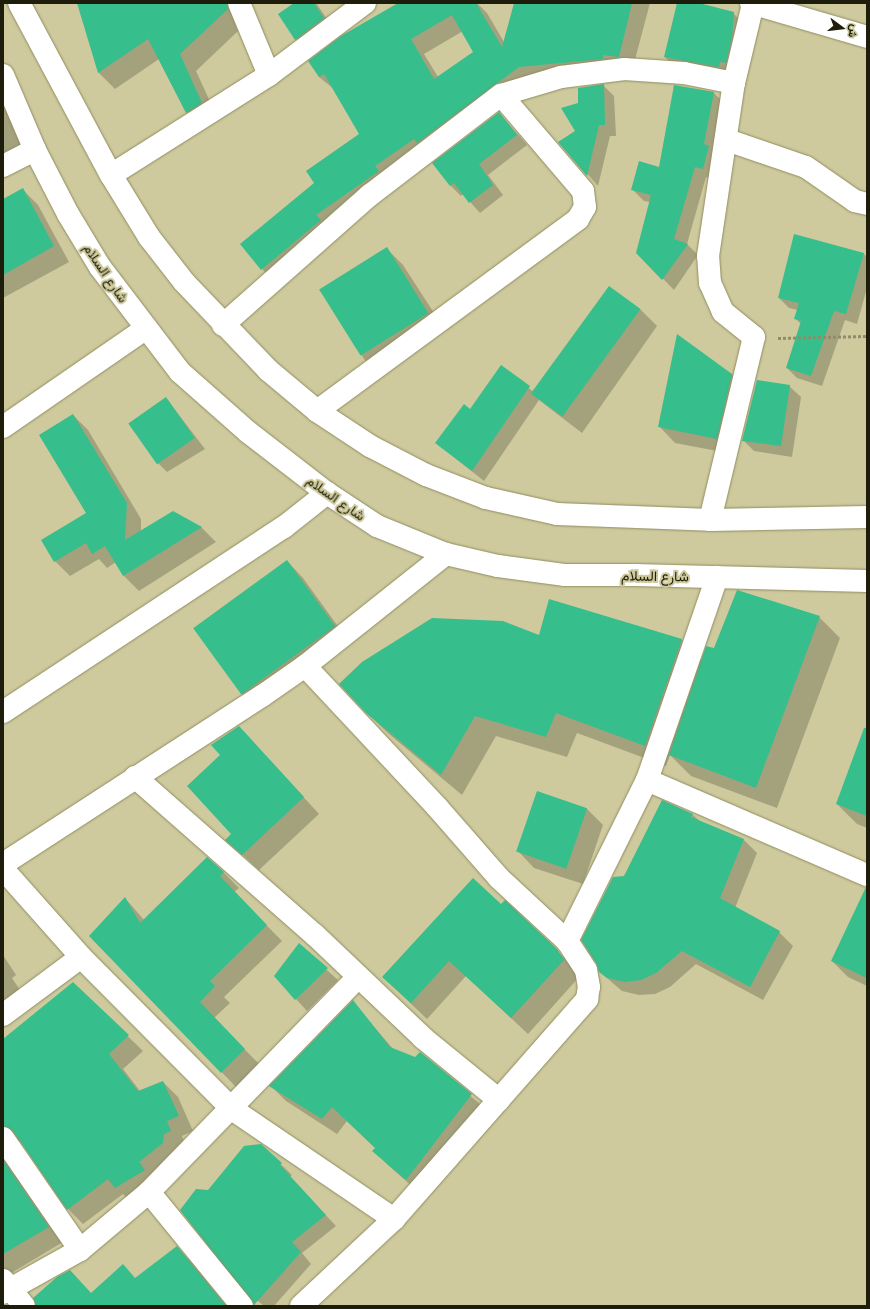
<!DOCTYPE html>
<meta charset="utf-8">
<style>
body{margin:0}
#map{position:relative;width:870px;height:1309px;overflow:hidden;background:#ceca9d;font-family:Lato,Vazirmatn,sans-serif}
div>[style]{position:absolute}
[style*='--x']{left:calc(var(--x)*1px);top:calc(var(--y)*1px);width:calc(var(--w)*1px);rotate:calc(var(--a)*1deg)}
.shadow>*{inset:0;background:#0003}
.building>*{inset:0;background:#36be8c;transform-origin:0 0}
.path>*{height:2.5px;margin-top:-1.25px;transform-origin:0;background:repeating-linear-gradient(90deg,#908c69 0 3px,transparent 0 5px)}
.roads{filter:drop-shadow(0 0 1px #908d62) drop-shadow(0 0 1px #908d62)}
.minor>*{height:22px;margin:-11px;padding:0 11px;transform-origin:11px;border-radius:11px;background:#fff}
span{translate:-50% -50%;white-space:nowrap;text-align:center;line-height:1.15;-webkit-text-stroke:4px #ceca9d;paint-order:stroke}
.street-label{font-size:14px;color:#1e1c0b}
.frame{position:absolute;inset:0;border:4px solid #1e1c0b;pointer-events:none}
.north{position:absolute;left:822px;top:8px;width:40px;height:40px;-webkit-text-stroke:3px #ceca9d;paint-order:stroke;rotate:105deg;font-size:11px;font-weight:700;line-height:16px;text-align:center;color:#1e1c0b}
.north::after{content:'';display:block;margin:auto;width:14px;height:18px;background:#1e1c0b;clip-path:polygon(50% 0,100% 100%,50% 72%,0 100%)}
</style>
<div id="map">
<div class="shadow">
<div style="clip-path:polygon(78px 3px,227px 3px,238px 31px,196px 71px,218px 119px,203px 129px,187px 112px,159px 59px,115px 89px,99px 73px)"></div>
<div style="clip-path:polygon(296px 3px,316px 3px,334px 29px,306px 50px,296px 39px)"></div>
<div style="clip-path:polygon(evenodd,400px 3px,477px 3px,487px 13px,504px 42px,515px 3px,650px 3px,632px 71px,533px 80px,276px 283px,262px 269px,316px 183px,361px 135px,335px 90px,319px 77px,310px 61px,400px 3px,463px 31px,474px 52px,438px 77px,424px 54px,463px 31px)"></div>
<div style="clip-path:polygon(678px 3px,695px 3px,733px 13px,745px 25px,737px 73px,676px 68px,665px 57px)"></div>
<div style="clip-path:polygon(603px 85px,614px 96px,616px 136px,610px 136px,598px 186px,559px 142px,577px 131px,579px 104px)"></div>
<div style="clip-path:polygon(714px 93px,725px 104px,714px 180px,706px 177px,687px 244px,698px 255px,674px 290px,637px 252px,650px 202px,644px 201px,633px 190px,659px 168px)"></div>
<div style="clip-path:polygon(3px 98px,25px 150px,3px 160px)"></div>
<div style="clip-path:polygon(499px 113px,527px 145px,488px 175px,503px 195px,480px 213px,463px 194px,461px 196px,451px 186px,434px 163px)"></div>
<div style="clip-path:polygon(23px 190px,38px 205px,69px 262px,3px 298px,3px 201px)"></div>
<div style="clip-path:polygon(795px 235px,864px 254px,867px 257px,867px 288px,857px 324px,845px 320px,822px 386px,797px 378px,787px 368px,801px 324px,796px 319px,798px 310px,789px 308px,779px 298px)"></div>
<div style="clip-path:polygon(387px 249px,403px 265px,445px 330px,381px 375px,364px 359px,321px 291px)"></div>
<div style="clip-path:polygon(609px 288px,641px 310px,657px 326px,582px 433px,539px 400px,484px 481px,436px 443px,470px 410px,502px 367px,535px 393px)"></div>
<div style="clip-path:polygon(732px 374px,748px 391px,733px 454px,675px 443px,659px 426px)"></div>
<div style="clip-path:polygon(789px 386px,801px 397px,792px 457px,754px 451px,743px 440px)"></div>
<div style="clip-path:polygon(166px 398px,205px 449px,167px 472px,156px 461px)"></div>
<div style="clip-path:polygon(73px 415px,88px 430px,141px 519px,141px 531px,173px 512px,201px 527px,216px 542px,139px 591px,124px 576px,116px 562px,107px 568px,99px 559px,70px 576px,55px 561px,87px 513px)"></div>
<div style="clip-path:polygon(287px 561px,303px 578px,350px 643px,259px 710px,242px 694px)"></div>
<div style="clip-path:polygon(550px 601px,682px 640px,702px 661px,819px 617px,840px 638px,777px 808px,691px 776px,670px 755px,666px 766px,577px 733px,567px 757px,496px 736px,462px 795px,389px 734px,367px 713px,539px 637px)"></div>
<div style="clip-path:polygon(867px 724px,867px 828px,857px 824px,837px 804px)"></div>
<div style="clip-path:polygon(255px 744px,319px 814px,259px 870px,227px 840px,232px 834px)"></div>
<div style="clip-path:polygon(538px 792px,587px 809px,603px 825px,583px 884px,534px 868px,518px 851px)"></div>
<div style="clip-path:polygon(663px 801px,693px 815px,701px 822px,743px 839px,757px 853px,735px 908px,779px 932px,793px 946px,763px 1000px,696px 964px,670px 987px,655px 994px,639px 995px,622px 991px,600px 972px,624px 877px)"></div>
<div style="clip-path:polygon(223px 872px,239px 888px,234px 892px,282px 941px,224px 997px,230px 1003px,214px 1018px,260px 1065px,237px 1088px,90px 936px,125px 898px,144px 920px)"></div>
<div style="clip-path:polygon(867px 888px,867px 986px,848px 977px,832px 961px)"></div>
<div style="clip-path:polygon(501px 906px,557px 950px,580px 976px,528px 1034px,466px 976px,427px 1019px,383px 977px)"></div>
<div style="clip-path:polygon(299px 945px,338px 980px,307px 1011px,275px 976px)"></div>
<div style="clip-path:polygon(3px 955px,16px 975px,12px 978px,22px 993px,3px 1006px)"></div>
<div style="clip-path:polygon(73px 983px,143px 1051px,123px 1069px,140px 1091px,163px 1082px,178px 1097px,193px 1131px,182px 1136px,186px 1146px,131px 1202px,123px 1194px,83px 1224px,68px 1209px,22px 1142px,17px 1140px,63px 1242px,3px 1278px,3px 1040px)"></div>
<div style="clip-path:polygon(353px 1002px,394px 1050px,415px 1058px,420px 1053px,487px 1110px,422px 1195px,389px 1166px,374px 1151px,376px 1148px,347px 1121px,337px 1134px,286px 1101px,271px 1086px)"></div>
<div style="clip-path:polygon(261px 1145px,292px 1175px,290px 1177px,336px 1226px,302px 1253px,311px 1264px,274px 1306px,264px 1306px,258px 1301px,181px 1210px,209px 1191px)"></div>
<div style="clip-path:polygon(177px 1247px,192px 1263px,227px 1306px,149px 1306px)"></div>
</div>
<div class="building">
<div style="clip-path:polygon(77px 3px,227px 3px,228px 9px,180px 54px,202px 103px,186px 113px,148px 39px,98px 73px)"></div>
<div style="clip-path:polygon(294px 3px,314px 3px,324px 18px,295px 40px,278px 14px)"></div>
<div style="clip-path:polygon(evenodd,398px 3px,476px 3px,502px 47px,514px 3px,632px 3px,619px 57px,603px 55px,603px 59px,519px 67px,417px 143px,414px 139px,375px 166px,379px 171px,316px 215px,321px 220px,261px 270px,240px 244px,314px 183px,306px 171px,359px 134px,324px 74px,319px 77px,308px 61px,341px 36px,398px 3px,452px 15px,473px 52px,434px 79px,411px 39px,452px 15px)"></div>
<div style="clip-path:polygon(677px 3px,699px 3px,734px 12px,732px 37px,726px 63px,720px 62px,719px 67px,664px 57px)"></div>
<div style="clip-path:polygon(604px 84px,605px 125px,599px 125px,587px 176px,558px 142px,575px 131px,561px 108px,578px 103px,578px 88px)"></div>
<div style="clip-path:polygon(674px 85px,714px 92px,704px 144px,709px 146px,703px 169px,695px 167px,674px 239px,688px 244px,662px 280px,636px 253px,651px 195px,631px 190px,639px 161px,659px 167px)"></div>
<div style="clip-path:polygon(499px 112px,517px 135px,479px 164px,493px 185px,469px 203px,454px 183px,450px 186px,432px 163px)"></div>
<div style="clip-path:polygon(23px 188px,54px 246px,3px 275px,3px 199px)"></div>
<div style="clip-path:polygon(794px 234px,864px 253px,846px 314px,834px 311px,811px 376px,786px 368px,801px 321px,794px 319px,799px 303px,778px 298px)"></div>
<div style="left:387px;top:247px;width:78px;height:80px;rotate:58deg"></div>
<div style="left:609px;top:286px;width:39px;height:133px;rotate:36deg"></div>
<div style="clip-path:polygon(677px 334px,732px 374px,717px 439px,658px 427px)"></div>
<div style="clip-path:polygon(501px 365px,530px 386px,472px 471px,435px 443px,464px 404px,470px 409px)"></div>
<div style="clip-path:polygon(757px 380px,790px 385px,781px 446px,742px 441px)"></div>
<div style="left:166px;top:397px;width:50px;height:46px;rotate:55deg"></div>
<div style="clip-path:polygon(73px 414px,127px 503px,125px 540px,173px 511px,202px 527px,123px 576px,105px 546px,92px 554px,86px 543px,54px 562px,41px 540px,86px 513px,39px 435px)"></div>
<div style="left:287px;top:560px;width:82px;height:116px;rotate:54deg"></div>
<div style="clip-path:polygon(737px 590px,820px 616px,756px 788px,669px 755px,706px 646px,714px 648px)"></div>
<div style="clip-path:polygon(549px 599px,682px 639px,645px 746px,556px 713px,546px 737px,475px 716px,441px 775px,366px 713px,339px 684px,362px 662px,432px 618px,503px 621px,539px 635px)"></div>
<div style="clip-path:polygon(239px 726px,304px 797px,242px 855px,225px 840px,231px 834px,187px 786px,220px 755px,211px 745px)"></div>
<div style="clip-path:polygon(864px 728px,867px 728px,867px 816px,836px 804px)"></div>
<div style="left:537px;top:791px;width:53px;height:64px;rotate:19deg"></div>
<div style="clip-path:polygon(662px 800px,693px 814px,691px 817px,744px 839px,720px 898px,780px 931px,750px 987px,682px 951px,656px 973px,641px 980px,625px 982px,607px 978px,599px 972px,596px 963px,581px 940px,613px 877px,624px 876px)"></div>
<div style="clip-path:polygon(207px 857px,224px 872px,220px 876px,267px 925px,210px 981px,215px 986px,200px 1002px,245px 1049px,221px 1073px,89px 936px,125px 897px,140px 923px)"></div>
<div style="clip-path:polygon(473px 878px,501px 904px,505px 900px,557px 949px,564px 960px,511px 1018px,449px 961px,411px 1003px,382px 977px)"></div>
<div style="clip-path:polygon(866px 887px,867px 887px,867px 978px,831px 961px)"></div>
<div style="clip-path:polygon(299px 943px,328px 968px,295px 1000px,274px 976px)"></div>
<div style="clip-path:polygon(73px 982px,129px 1035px,109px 1054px,138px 1091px,163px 1081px,179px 1116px,167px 1121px,171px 1131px,164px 1134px,163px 1143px,139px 1162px,145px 1170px,115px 1188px,108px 1179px,67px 1210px,13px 1131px,3px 1126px,3px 1039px)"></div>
<div style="clip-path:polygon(353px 1000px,390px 1047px,415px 1057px,420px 1052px,472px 1094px,406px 1180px,372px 1151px,375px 1148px,332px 1107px,322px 1119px,269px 1086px)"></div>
<div style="clip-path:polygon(261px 1144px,282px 1163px,280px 1165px,326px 1215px,292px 1242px,301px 1252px,254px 1305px,180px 1210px,196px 1189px,208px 1190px,244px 1146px)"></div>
<div style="clip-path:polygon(3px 1160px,49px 1227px,3px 1254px)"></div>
<div style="clip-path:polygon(177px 1246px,226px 1306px,36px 1306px,33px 1298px,57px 1277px,70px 1270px,91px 1293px,123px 1264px,135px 1278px)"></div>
</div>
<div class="path">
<div style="--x:778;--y:338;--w:89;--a:-1.3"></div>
</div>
<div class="roads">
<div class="minor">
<div style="--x:19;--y:3;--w:195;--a:61.9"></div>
<div style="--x:111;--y:175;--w:73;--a:58.5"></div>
<div style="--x:149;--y:237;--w:57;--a:52.1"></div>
<div style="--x:184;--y:282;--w:122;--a:46.3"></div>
<div style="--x:268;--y:370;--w:64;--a:39.9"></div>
<div style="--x:317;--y:411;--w:64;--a:33.4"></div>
<div style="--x:370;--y:446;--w:63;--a:27.4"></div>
<div style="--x:426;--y:475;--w:64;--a:21"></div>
<div style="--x:486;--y:498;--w:73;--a:12.7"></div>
<div style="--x:557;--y:514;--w:153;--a:2.2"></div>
<div style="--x:710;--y:520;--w:157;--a:-1.1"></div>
<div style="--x:239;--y:3;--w:78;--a:67.4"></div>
<div style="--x:751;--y:3;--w:121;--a:16.3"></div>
<div style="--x:3;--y:75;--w:82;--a:66.9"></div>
<div style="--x:35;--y:150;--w:72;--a:62.7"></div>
<div style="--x:68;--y:214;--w:62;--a:58.9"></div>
<div style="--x:100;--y:267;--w:132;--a:52.7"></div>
<div style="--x:180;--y:372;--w:91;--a:41.4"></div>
<div style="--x:248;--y:432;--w:100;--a:37.7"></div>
<div style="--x:327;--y:493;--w:60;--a:33.4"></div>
<div style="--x:377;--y:526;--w:74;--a:22.1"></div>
<div style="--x:446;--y:554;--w:53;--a:13"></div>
<div style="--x:498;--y:566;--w:68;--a:7.7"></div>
<div style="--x:565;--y:575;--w:70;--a:0"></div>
<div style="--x:635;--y:575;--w:232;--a:1.5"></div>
<div style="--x:727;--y:140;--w:83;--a:18.9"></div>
<div style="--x:806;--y:167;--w:60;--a:34.8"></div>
<div style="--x:855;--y:201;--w:12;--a:14"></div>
<div style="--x:3;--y:166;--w:36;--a:-27"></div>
<div style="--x:111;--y:175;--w:187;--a:-32.3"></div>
<div style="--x:269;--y:75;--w:120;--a:-36.9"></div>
<div style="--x:223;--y:325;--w:196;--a:-41.5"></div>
<div style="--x:370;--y:195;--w:165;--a:-37.4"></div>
<div style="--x:317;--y:411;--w:324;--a:-36.3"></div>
<div style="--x:578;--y:219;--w:14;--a:-60"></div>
<div style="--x:585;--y:207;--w:16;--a:-97"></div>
<div style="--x:583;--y:191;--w:126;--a:-130.5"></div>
<div style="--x:501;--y:95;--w:63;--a:-16.7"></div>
<div style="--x:561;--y:77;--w:64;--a:-7.2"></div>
<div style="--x:624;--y:69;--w:60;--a:3.8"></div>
<div style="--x:684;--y:73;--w:51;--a:11.3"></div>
<div style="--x:3;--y:427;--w:173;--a:-34.6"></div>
<div style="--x:710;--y:520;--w:188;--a:-76.5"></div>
<div style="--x:754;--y:337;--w:40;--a:-141"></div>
<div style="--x:723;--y:312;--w:32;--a:-114"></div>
<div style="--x:710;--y:283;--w:27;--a:-94"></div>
<div style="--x:708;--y:256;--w:175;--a:-81.5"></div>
<div style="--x:734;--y:83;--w:81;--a:-76.5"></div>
<div style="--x:717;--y:577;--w:215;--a:109"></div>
<div style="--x:647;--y:780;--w:240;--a:23.4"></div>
<div style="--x:3;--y:712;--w:336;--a:-33.4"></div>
<div style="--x:284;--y:527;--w:55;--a:-38.3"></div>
<div style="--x:135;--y:777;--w:240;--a:41.3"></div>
<div style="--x:315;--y:935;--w:149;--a:43.6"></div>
<div style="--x:423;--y:1038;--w:98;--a:39.2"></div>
<div style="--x:3;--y:864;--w:309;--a:-33"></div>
<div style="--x:262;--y:696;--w:52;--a:-34.9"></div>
<div style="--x:305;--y:666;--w:180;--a:-38.5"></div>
<div style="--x:3;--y:869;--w:118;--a:48.4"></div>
<div style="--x:81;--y:957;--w:214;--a:45.2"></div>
<div style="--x:232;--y:1109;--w:196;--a:34.2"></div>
<div style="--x:567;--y:941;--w:180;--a:-63.6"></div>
<div style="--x:3;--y:1015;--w:97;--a:-36.6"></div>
<div style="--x:3;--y:1138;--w:136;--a:55.5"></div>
<div style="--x:149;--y:1192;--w:147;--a:50.8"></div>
<div style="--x:3;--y:1280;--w:33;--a:51"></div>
<div style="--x:3;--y:1293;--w:88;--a:-29.2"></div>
<div style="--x:80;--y:1250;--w:90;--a:-40"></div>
<div style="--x:149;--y:1192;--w:298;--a:-45.8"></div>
<div style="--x:301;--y:1306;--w:127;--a:-43.1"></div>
<div style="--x:394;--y:1219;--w:293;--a:-48.7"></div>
<div style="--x:587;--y:999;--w:12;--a:-81"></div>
<div style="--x:589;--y:987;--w:17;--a:-100"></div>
<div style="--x:586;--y:970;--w:35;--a:-123"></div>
<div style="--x:567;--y:941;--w:93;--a:-137.2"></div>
<div style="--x:499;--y:878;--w:94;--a:-131.1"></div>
<div style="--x:437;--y:807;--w:193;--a:-133.1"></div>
</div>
</div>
<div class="street-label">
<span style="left:106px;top:273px;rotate:56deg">شارع السلام</span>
<span style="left:336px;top:498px;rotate:35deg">شارع السلام</span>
<span style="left:655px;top:576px;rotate:1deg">شارع السلام</span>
</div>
<div class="frame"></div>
<div class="north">ش</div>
</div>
